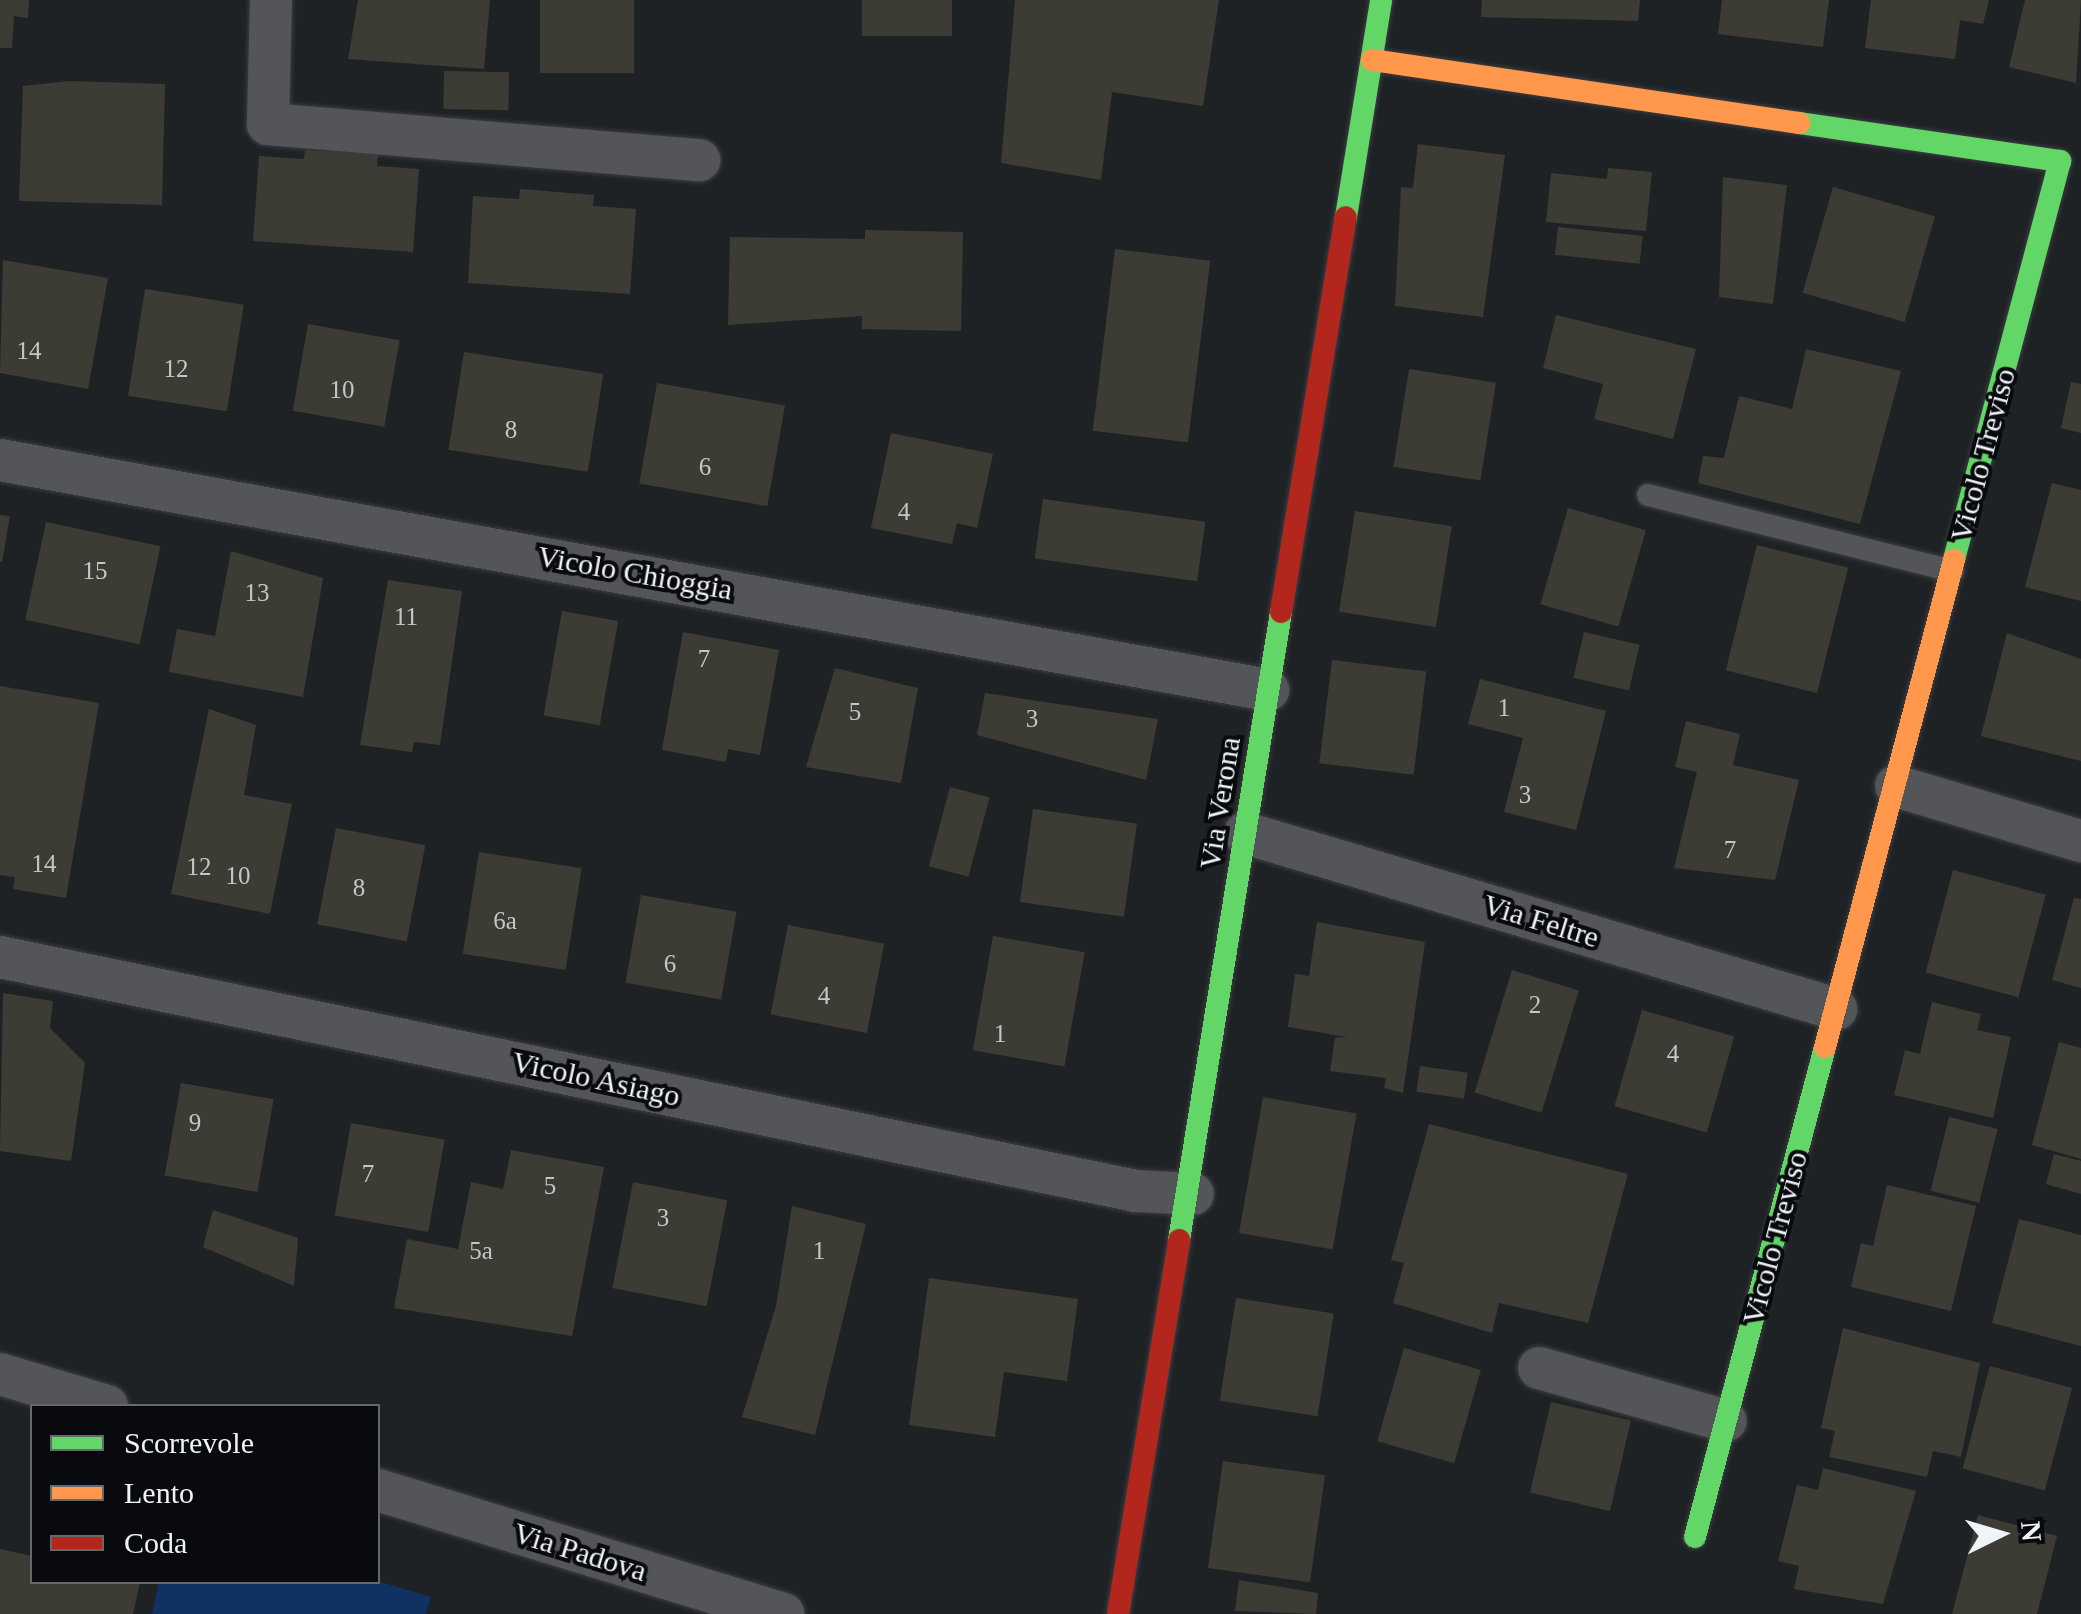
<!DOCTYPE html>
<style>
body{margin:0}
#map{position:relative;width:2081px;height:1614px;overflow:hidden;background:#1f2225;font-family:"Times New Roman",serif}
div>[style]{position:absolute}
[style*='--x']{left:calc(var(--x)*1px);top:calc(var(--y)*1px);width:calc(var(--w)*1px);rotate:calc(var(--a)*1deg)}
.green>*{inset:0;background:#103262}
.building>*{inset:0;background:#3d3c34;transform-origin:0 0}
.roads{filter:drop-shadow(0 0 2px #3b3d40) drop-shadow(0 0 2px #3b3d40)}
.lane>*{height:22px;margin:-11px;padding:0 11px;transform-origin:11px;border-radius:11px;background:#535558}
.street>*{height:42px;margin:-21px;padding:0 21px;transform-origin:21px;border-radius:21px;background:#535558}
.fast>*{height:22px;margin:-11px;padding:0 11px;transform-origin:11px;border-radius:11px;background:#63d668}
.slow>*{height:22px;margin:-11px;padding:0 11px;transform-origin:11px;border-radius:11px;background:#ff974d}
.jam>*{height:22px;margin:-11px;padding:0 11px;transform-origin:11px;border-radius:11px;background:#b3261e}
span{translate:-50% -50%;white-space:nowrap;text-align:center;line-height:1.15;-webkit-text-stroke:8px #080a0e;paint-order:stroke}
.number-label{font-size:25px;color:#c3c6c8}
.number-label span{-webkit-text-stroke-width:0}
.street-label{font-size:30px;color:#f0f4f9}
.legend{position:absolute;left:30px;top:1404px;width:350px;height:180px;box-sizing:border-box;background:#080a0e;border:2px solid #65686c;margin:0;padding:12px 18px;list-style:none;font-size:30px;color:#f0f4f9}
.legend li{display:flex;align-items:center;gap:20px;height:50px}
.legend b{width:50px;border:2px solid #65686c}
.north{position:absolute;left:1951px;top:1484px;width:100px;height:100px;-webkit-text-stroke:8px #080a0e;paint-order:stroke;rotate:85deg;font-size:28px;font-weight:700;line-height:40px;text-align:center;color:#f0f4f9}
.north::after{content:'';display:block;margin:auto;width:35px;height:45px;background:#f0f4f9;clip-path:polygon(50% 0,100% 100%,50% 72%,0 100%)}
</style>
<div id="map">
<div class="green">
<div style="clip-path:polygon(378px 1581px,431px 1597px,426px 1614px,152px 1614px,159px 1582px)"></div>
</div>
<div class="building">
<div style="clip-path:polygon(0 0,29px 0,28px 18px,14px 16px,12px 48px,0 48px)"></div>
<div style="clip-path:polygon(358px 0,490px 0,484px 69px,348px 59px)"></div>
<div style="left:540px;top:0;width:94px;height:73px"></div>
<div style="left:862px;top:0;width:90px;height:36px"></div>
<div style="clip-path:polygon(1015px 0,1219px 0,1203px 106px,1112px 92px,1101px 180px,1001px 163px)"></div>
<div style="clip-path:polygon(1482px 0,1640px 0,1638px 21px,1481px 17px)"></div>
<div style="clip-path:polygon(1722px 0,1829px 0,1823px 47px,1718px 34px)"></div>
<div style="clip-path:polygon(1871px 0,1989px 0,1983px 24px,1960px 20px,1955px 59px,1865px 48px)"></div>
<div style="clip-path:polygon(2025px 0,2081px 0,2076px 83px,2009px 67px)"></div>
<div style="left:444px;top:71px;width:65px;height:38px;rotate:1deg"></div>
<div style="clip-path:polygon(69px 81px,165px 84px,162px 205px,19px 201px,23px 86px)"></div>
<div style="clip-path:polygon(1418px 144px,1505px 155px,1483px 317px,1395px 306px,1401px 187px,1413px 188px)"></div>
<div style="clip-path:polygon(305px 150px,378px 154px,377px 166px,419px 169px,413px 252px,253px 241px,259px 156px,304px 159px)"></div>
<div style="clip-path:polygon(1608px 168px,1652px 172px,1646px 231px,1546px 222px,1551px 173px,1607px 179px)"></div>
<div style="clip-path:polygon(1723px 177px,1787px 185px,1773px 304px,1719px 297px)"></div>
<div style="left:1833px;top:187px;width:106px;height:110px;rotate:16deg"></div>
<div style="clip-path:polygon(520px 189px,594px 195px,593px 206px,636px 209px,630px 294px,468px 283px,473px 196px,519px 199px)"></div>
<div style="left:1558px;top:227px;width:85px;height:28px;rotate:6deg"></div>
<div style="clip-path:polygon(865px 230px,963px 232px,961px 331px,862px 329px,862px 316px,728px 325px,730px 237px,865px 239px)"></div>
<div style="left:1115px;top:249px;width:96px;height:183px;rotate:7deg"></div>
<div style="clip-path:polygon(3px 260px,108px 278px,88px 389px,0 373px)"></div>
<div style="left:145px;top:289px;width:100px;height:108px;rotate:9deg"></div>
<div style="clip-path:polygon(1556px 315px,1696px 349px,1673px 439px,1594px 419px,1603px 384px,1543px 368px)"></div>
<div style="left:308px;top:324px;width:93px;height:88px;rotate:10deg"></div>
<div style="clip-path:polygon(1806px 349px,1901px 371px,1860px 524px,1698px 483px,1703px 456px,1724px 458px,1739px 396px,1792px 409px)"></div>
<div style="left:464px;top:352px;width:141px;height:99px;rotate:9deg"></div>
<div style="left:1409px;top:369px;width:88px;height:99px;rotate:9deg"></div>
<div style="clip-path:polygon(2071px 382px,2081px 384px,2081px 433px,2061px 428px)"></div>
<div style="left:657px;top:383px;width:130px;height:102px;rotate:10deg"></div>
<div style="clip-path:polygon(891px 433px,993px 454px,977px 528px,957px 523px,952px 544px,871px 528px)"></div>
<div style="clip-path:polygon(2052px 483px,2081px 490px,2081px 601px,2025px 587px)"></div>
<div style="left:1043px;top:499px;width:164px;height:60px;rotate:8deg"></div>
<div style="left:1568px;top:508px;width:81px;height:100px;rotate:16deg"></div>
<div style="left:1355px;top:511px;width:98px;height:102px;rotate:9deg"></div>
<div style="clip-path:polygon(0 515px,10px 516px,2px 562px,0 562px)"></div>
<div style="left:46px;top:522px;width:117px;height:100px;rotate:12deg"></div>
<div style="left:1757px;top:545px;width:94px;height:129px;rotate:14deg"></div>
<div style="clip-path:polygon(231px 551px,323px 578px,303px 697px,169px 672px,177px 629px,215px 636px)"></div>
<div style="clip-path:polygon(388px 580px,462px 591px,440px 745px,414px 742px,412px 752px,360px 745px)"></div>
<div style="left:562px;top:611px;width:57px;height:106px;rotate:10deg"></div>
<div style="clip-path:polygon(683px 632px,779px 650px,760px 755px,728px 749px,726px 762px,662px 750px)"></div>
<div style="left:1584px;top:632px;width:57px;height:47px;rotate:13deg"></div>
<div style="clip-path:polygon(2007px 633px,2081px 659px,2081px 761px,1981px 736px)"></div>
<div style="left:1332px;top:660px;width:95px;height:104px;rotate:7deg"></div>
<div style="clip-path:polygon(835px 668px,918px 688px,901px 783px,806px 767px)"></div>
<div style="clip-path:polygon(1480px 679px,1606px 711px,1576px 830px,1504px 812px,1523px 738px,1468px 724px)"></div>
<div style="clip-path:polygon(0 686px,99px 703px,66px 898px,13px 889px,15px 877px,0 875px)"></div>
<div style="clip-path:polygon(985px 693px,1158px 719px,1146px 780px,977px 735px)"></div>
<div style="clip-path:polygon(209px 709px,256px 725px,244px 795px,292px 804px,270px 914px,171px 894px)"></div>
<div style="clip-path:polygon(1686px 721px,1740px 734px,1733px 765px,1799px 780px,1775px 880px,1674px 868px,1697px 772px,1675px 767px)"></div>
<div style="left:950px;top:787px;width:41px;height:82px;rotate:15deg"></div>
<div style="left:1033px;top:809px;width:105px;height:94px;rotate:8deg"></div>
<div style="left:336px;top:828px;width:91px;height:98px;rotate:11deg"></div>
<div style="left:479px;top:852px;width:104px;height:103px;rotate:9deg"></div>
<div style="left:1953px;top:870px;width:96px;height:106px;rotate:15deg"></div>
<div style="left:641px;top:895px;width:97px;height:89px;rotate:10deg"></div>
<div style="clip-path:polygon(2074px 898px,2081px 899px,2081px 988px,2052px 980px)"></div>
<div style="clip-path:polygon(1317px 922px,1425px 942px,1403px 1093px,1384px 1088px,1386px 1078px,1330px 1071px,1335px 1038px,1347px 1037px,1288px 1027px,1295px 974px,1309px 976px)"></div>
<div style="left:788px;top:925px;width:98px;height:91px;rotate:11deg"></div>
<div style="left:993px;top:936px;width:93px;height:116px;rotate:10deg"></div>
<div style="left:1512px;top:970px;width:70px;height:128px;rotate:17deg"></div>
<div style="clip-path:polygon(3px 993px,53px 1001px,50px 1028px,85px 1063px,71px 1161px,0 1151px)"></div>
<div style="clip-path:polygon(1932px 1002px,1981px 1014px,1977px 1030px,2011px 1037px,1993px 1118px,1894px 1095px,1905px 1050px,1920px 1054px)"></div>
<div style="left:1642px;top:1010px;width:96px;height:100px;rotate:16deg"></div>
<div style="clip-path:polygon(2059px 1042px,2081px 1048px,2081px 1159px,2032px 1145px)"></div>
<div style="left:1420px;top:1066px;width:48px;height:26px;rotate:8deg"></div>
<div style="left:181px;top:1083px;width:94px;height:94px;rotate:10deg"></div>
<div style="left:1263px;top:1097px;width:95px;height:138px;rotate:10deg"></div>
<div style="left:1949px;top:1117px;width:50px;height:76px;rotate:14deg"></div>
<div style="left:351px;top:1123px;width:95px;height:94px;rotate:10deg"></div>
<div style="clip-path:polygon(1429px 1124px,1628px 1174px,1588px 1323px,1499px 1303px,1492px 1333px,1393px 1303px,1404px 1263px,1391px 1260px)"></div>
<div style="clip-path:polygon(511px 1150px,604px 1167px,572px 1336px,394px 1308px,407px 1239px,458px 1249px,471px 1182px,503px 1189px)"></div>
<div style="clip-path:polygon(2054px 1154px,2081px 1161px,2081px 1194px,2046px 1184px)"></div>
<div style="left:633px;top:1182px;width:96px;height:108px;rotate:11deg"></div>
<div style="clip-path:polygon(1887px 1185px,1976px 1206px,1951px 1311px,1851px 1287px,1861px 1243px,1873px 1246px)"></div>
<div style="clip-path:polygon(792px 1206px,866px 1224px,815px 1435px,742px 1417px,776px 1306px)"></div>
<div style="clip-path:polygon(213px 1210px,298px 1238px,294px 1286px,203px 1247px)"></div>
<div style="clip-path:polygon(2019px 1219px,2081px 1235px,2081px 1346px,1992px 1323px)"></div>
<div style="clip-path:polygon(929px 1278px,1078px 1299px,1067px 1381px,1004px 1372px,995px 1437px,909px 1425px)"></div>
<div style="left:1236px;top:1298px;width:99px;height:104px;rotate:9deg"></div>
<div style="clip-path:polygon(1843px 1328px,1980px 1363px,1961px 1457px,1933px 1451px,1927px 1477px,1829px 1457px,1835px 1431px,1821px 1428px)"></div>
<div style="left:1404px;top:1348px;width:80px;height:97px;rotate:16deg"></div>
<div style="left:1990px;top:1366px;width:85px;height:106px;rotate:15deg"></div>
<div style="left:1551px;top:1402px;width:82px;height:93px;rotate:13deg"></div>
<div style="left:1223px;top:1461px;width:103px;height:108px;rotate:8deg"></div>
<div style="clip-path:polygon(1823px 1468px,1916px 1491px,1883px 1604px,1794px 1589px,1799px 1566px,1778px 1561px,1797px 1485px,1818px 1490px)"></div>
<div style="clip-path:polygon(1978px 1515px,2057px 1536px,2037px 1614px,1952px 1614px)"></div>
<div style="clip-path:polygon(0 1549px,32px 1556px,32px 1582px,140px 1582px,133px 1614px,0 1614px)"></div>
<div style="clip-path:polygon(1239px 1580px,1318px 1593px,1316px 1614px,1235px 1611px)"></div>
</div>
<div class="roads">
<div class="lane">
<div style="--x:1648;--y:495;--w:314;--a:14"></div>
</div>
<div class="street">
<div style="--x:271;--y:0;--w:124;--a:91.4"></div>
<div style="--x:268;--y:124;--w:433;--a:4.8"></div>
<div style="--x:0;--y:460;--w:1289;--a:10.28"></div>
<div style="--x:1896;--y:786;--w:193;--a:16.6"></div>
<div style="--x:1245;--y:833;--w:617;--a:16.58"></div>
<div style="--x:0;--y:957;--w:1160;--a:11.64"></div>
<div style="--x:1136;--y:1191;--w:57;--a:3"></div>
<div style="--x:1539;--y:1368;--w:194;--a:15.8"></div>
<div style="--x:0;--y:1374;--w:112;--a:16.7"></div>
<div style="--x:378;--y:1490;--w:424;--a:17"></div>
</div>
<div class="fast">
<div style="--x:1799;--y:123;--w:264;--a:8.3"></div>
<div style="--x:2060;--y:161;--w:413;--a:104.9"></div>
<div style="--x:1346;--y:217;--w:220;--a:-80.8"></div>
<div style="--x:1179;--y:1240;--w:636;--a:-80.77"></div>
<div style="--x:1695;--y:1537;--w:507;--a:-75.14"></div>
</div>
<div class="slow">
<div style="--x:1372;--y:60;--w:432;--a:8.4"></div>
<div style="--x:1825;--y:1047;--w:504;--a:-75.16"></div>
</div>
<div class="jam">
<div style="--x:1281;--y:612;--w:400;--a:-80.7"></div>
<div style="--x:1118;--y:1614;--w:379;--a:-80.7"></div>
</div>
</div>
<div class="number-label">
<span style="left:29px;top:351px">14</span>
<span style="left:176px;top:369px">12</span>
<span style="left:342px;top:390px">10</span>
<span style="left:511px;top:430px">8</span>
<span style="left:705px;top:467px">6</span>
<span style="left:904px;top:512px">4</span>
<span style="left:95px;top:571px">15</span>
<span style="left:257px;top:593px">13</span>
<span style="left:406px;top:617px">11</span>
<span style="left:704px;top:659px">7</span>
<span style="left:1504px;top:708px">1</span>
<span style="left:855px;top:712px">5</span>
<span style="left:1032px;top:719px">3</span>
<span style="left:1525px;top:795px">3</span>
<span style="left:1730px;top:850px">7</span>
<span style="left:44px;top:864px">14</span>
<span style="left:199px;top:867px">12</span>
<span style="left:238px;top:876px">10</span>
<span style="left:359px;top:888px">8</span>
<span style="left:505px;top:921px">6a</span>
<span style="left:670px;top:964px">6</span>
<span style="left:824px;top:996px">4</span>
<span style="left:1535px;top:1005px">2</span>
<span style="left:1000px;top:1034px">1</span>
<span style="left:1673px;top:1054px">4</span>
<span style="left:195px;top:1123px">9</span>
<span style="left:368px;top:1174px">7</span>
<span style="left:550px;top:1186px">5</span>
<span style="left:663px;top:1218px">3</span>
<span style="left:481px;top:1251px">5a</span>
<span style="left:819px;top:1251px">1</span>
</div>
<div class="street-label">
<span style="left:1983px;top:455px;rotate:-75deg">Vicolo Treviso</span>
<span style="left:635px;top:573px;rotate:10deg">Vicolo Chioggia</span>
<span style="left:1220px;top:803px;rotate:-81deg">Via Verona</span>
<span style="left:1541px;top:921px;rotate:17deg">Via Feltre</span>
<span style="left:596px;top:1079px;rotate:12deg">Vicolo Asiago</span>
<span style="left:1775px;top:1238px;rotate:-75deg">Vicolo Treviso</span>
<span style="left:580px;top:1552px;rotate:17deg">Via Padova</span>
</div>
<ul class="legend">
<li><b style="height:12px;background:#63d668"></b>Scorrevole</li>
<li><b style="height:12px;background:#ff974d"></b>Lento</li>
<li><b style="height:12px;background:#b3261e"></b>Coda</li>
</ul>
<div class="north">N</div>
</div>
